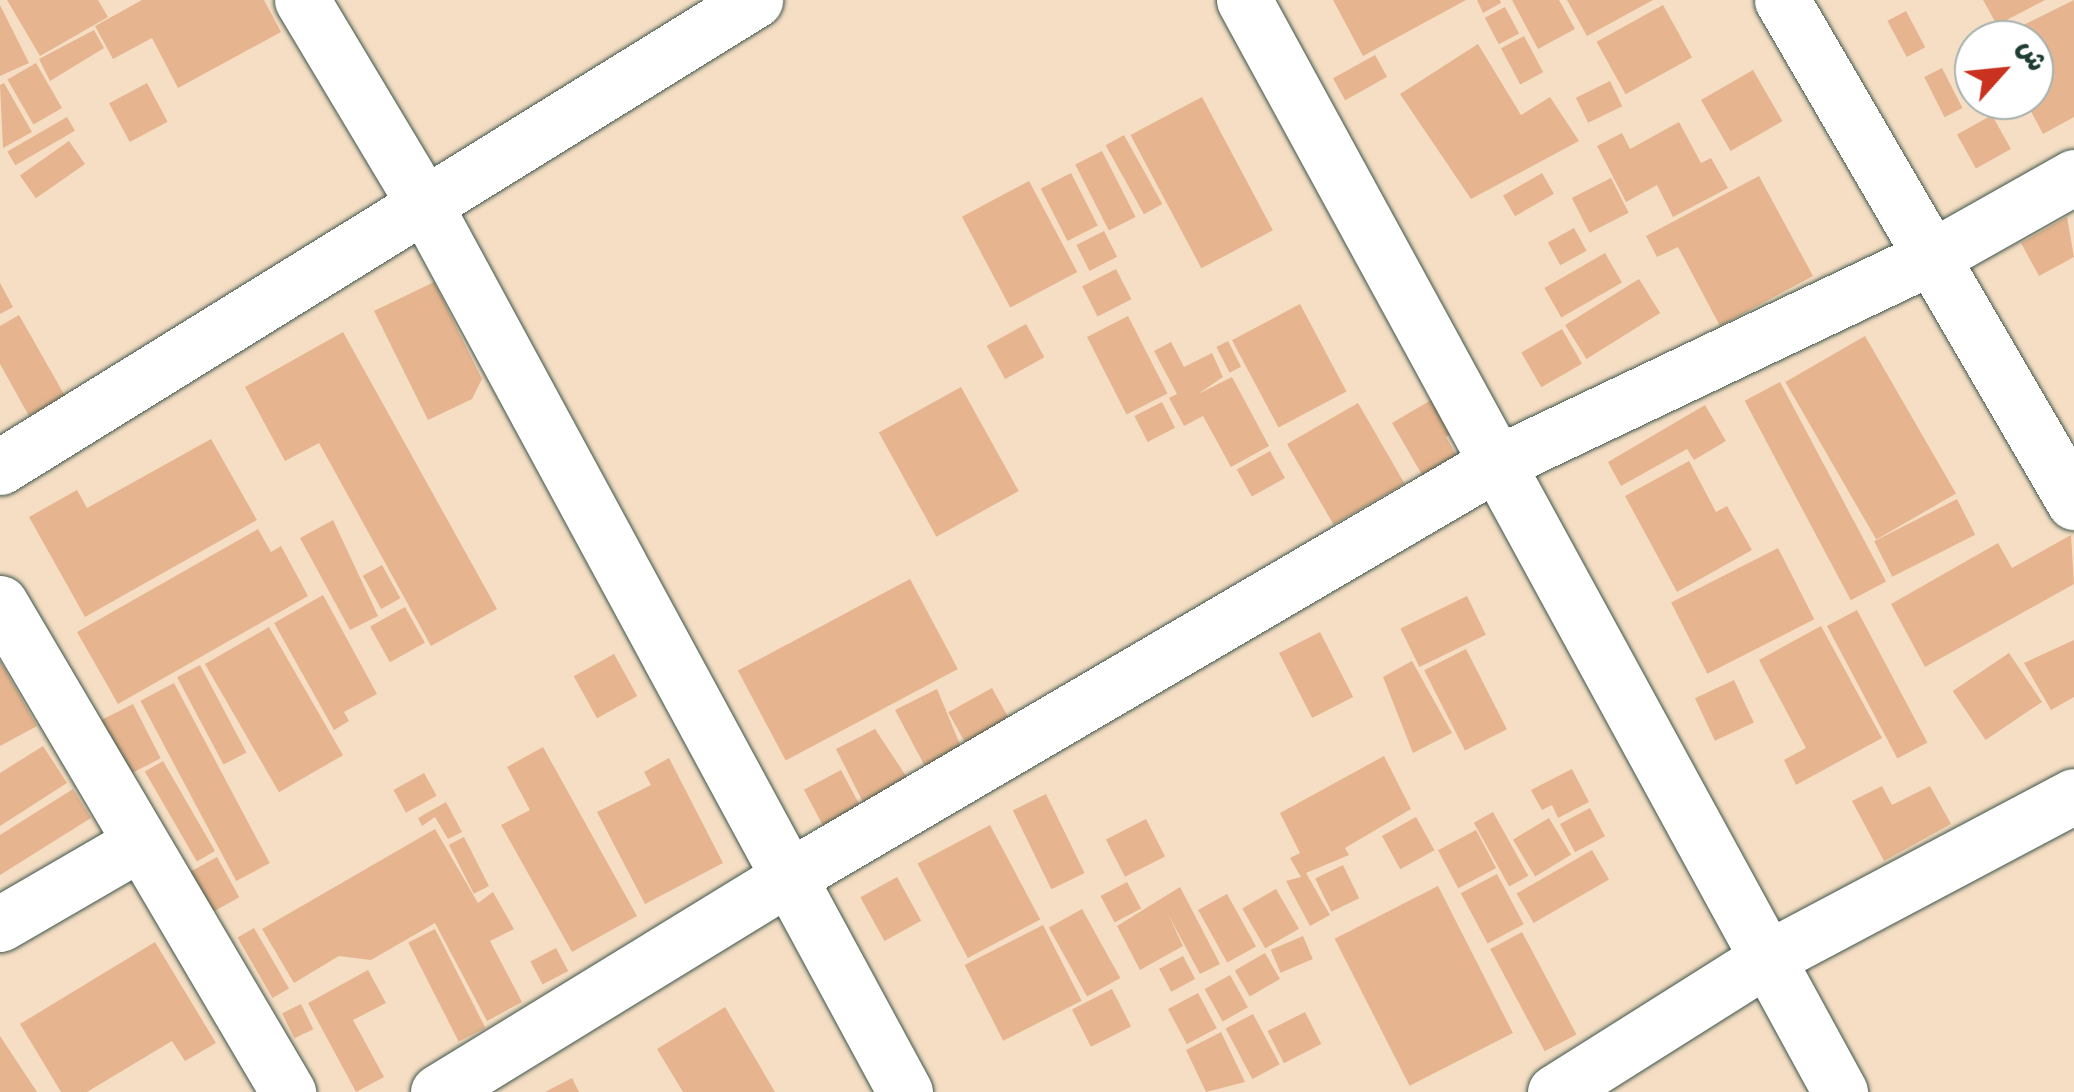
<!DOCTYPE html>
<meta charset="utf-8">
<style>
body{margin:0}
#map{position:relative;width:2074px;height:1092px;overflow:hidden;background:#f5dec4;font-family:"Gochi Hand","Playpen Sans Arabic",sans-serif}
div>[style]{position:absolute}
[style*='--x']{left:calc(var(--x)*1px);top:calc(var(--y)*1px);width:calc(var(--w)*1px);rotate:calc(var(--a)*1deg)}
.building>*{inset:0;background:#e6b58f;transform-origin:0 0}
.roads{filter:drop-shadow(0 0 2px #3f554a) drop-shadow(0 0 2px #3f554a)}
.street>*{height:55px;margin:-27.5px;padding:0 27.5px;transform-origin:27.5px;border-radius:27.5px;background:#fff}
span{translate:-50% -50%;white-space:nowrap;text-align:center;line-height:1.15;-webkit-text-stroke:8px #fff;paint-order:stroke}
.north{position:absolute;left:1954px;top:20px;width:100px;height:100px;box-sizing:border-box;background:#fff;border:2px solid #a5b1ae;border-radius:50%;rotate:63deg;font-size:28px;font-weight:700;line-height:40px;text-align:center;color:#1f3d34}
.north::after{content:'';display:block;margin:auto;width:35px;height:45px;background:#c8321e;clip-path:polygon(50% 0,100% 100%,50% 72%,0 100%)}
</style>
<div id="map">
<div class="building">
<div style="clip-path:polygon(7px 0,98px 0,108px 17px,40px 56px)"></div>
<div style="clip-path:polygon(142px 0,264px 0,281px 32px,178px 88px,152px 38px,113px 59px,95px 26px)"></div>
<div style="clip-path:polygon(1333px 0,1466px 0,1363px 56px)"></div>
<div style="clip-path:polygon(1477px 0,1500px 0,1501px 3px,1483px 13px)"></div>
<div style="clip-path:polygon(1512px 0,1559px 0,1575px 29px,1538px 49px)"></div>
<div style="clip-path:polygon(1567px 0,1653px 0,1587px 36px)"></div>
<div style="clip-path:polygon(1983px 0,2045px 0,1997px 25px)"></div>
<div style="clip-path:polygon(2074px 0,2074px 117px,2043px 134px,2025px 100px,2034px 100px,2039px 76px,2034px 40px,2019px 40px,2013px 30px)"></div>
<div style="clip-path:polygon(0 5px,29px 63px,0 76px)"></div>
<div style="left:1663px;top:5px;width:60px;height:76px;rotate:61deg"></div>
<div style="left:1505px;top:7px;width:30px;height:23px;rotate:62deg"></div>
<div style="left:1906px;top:11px;width:41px;height:21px;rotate:62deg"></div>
<div style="clip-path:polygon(94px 30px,104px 48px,50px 81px,39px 59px)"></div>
<div style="left:1524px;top:36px;width:41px;height:26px;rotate:62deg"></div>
<div style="clip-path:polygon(1478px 44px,1521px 115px,1550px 97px,1579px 141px,1471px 199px,1400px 94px)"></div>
<div style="left:1375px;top:55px;width:25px;height:48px;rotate:61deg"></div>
<div style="left:36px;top:63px;width:52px;height:33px;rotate:60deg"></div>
<div style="left:1942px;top:68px;width:45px;height:20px;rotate:63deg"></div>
<div style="left:1753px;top:70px;width:59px;height:60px;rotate:60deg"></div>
<div style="left:1610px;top:81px;width:28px;height:38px;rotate:64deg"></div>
<div style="clip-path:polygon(4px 83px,32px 132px,3px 148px,0 85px)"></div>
<div style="left:147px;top:83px;width:44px;height:43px;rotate:62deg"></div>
<div style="left:1202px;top:97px;width:151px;height:81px;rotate:62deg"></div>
<div style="left:1992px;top:115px;width:39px;height:40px;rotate:61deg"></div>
<div style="left:67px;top:117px;width:16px;height:69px;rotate:60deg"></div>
<div style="clip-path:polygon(1679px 122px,1701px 163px,1711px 158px,1728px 188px,1673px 217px,1657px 185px,1626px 202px,1597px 146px,1622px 133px,1630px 149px)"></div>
<div style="left:1124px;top:135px;width:79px;height:21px;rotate:61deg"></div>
<div style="left:69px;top:141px;width:28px;height:60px;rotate:55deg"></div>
<div style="left:1102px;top:151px;width:74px;height:30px;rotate:63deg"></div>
<div style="left:1071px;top:173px;width:59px;height:34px;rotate:63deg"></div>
<div style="left:1542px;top:173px;width:24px;height:45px;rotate:60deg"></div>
<div style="clip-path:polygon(1759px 176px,1813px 276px,1720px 326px,1678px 247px,1657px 257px,1646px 236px)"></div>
<div style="left:1611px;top:178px;width:39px;height:44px;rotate:63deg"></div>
<div style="left:1029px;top:181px;width:103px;height:76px;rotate:62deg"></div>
<div style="clip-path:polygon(2067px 217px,2074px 257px,2039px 276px,2021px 243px)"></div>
<div style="left:1574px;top:228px;width:26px;height:30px;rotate:61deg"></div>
<div style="left:1104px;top:231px;width:29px;height:31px;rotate:63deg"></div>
<div style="left:1605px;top:253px;width:34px;height:70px;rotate:60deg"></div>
<div style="left:1116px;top:269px;width:34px;height:38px;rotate:63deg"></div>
<div style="left:1639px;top:279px;width:40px;height:87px;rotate:58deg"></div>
<div style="clip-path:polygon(434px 282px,482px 379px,472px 399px,428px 420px,374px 311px)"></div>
<div style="clip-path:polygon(0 283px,13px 307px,0 314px)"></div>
<div style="left:1300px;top:304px;width:99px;height:77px;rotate:62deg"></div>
<div style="clip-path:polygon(19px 315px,65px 396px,29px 416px,0 364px,0 326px)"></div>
<div style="left:1128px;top:316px;width:87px;height:46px;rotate:63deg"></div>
<div style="left:1026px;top:324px;width:38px;height:45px;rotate:61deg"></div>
<div style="left:1562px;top:329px;width:40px;height:47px;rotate:60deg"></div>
<div style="clip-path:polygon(343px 332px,497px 609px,431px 646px,319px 443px,285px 461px,245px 387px)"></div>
<div style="left:1865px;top:336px;width:182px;height:92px;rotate:60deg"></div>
<div style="left:1228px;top:341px;width:29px;height:13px;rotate:63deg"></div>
<div style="clip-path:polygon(1171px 342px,1184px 367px,1212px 353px,1223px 377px,1198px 394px,1232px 377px,1269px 446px,1231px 467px,1203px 416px,1184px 426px,1169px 398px,1177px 394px,1154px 351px)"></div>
<div style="left:1780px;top:382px;width:226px;height:40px;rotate:62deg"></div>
<div style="left:961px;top:387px;width:119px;height:94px;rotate:61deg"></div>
<div style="clip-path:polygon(1443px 393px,1462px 427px,1446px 437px,1466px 472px,1432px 492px,1392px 423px)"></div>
<div style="left:1162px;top:402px;width:29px;height:31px;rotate:63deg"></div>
<div style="left:1358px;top:403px;width:93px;height:82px;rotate:60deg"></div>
<div style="clip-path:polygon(1705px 405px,1726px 441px,1694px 460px,1687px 449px,1621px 486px,1608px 462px)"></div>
<div style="clip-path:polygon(211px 439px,257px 520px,85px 617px,29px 517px,77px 490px,87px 508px)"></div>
<div style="left:1270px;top:451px;width:31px;height:38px;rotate:61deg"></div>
<div style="clip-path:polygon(1689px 461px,1716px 512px,1727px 506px,1752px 550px,1677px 592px,1625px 496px)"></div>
<div style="left:1957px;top:499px;width:40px;height:93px;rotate:63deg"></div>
<div style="clip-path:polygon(333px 520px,378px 616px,350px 630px,300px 538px)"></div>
<div style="clip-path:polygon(258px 529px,271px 552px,281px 546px,308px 596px,118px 704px,77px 632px)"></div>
<div style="clip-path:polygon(2071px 535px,2074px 584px,1925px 667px,1891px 604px,1998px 543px,2012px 568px)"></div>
<div style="left:1778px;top:548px;width:80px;height:120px;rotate:63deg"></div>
<div style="left:382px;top:565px;width:38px;height:22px;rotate:61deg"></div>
<div style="left:910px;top:579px;width:102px;height:195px;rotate:62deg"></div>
<div style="clip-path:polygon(323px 595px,377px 694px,344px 712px,349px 721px,334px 730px,274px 623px)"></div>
<div style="left:1467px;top:596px;width:43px;height:74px;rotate:64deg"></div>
<div style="left:405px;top:607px;width:41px;height:40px;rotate:61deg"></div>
<div style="left:1857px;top:610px;width:150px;height:34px;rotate:62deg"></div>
<div style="clip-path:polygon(1821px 626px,1882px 738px,1796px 785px,1784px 760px,1806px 748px,1759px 660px)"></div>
<div style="left:269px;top:627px;width:148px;height:74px;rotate:60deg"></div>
<div style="left:1320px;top:632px;width:73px;height:46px;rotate:63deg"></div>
<div style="clip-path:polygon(2074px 640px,2074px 697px,2051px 710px,2024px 663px)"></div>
<div style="left:1466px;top:649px;width:90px;height:47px;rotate:63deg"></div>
<div style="left:2009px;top:653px;width:59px;height:68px;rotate:56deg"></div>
<div style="left:614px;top:654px;width:48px;height:46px;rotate:61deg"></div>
<div style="clip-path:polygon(0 661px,37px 726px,0 746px)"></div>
<div style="clip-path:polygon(1412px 661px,1452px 733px,1413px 753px,1383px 677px)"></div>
<div style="left:200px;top:665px;width:99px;height:26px;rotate:62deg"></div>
<div style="left:1734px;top:680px;width:47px;height:43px;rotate:65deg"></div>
<div style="left:174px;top:683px;width:204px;height:38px;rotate:62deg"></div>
<div style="left:992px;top:688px;width:47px;height:50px;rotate:61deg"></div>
<div style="clip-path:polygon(937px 689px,964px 754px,928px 772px,895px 710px)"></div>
<div style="left:133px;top:704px;width:61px;height:42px;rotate:63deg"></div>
<div style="clip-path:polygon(875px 729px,912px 785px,866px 808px,836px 749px)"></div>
<div style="clip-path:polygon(43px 746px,67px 783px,0 826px,0 773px)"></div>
<div style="clip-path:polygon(543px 747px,637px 916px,572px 952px,501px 825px,530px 810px,507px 767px)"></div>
<div style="clip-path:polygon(1384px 756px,1411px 809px,1345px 848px,1349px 855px,1306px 873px,1330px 915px,1310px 926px,1286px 881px,1301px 877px,1290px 858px,1300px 853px,1280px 813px)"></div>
<div style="clip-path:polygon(669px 758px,723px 863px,645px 904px,597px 812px,651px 785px,644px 772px)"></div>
<div style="left:163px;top:761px;width:104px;height:21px;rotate:60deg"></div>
<div style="clip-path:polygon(1572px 769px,1589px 802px,1558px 818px,1552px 805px,1542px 810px,1531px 790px)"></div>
<div style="left:841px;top:770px;width:45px;height:42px;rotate:62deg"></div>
<div style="left:424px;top:773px;width:26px;height:35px;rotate:61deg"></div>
<div style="clip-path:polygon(1882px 786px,1892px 805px,1930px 786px,1951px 824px,1884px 861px,1852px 801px)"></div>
<div style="clip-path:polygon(73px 789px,91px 818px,0 875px,0 835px)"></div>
<div style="left:1046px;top:794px;width:88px;height:37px;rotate:64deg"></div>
<div style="clip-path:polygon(446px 802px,462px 832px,448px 839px,435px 817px,422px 826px,418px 818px)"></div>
<div style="left:1590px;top:808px;width:32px;height:34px;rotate:62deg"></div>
<div style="left:1493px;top:812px;width:73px;height:22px;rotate:61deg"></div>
<div style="left:1416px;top:817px;width:38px;height:39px;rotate:61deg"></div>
<div style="left:1549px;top:818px;width:43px;height:42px;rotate:59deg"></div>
<div style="left:1146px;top:819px;width:42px;height:45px;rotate:63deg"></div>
<div style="left:990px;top:825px;width:107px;height:82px;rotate:62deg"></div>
<div style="clip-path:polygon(435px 829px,478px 903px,493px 892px,514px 929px,490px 941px,522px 1002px,487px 1021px,435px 923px,371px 960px,339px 956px,294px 983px,262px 929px)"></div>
<div style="left:1476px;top:830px;width:43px;height:43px;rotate:62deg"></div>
<div style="left:464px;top:837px;width:55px;height:17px;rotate:63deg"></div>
<div style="left:1592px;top:850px;width:34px;height:87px;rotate:60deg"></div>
<div style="left:217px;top:857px;width:46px;height:32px;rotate:61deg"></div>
<div style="left:1343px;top:865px;width:37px;height:31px;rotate:64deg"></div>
<div style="left:1497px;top:874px;width:57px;height:41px;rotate:62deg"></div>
<div style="left:897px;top:877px;width:50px;height:42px;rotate:61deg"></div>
<div style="left:1127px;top:882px;width:30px;height:30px;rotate:62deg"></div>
<div style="left:1438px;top:886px;width:165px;height:116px;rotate:63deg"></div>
<div style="clip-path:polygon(1180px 887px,1220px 964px,1200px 974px,1168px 914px,1183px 946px,1140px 970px,1117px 926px)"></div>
<div style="left:1276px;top:889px;width:46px;height:39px;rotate:60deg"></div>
<div style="left:1227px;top:894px;width:60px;height:33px;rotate:61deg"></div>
<div style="left:1082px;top:909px;width:79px;height:38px;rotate:61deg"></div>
<div style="left:1043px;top:925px;width:85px;height:88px;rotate:63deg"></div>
<div style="left:254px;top:928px;width:70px;height:19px;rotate:60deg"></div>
<div style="left:435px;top:929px;width:111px;height:30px;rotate:63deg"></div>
<div style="left:1522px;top:932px;width:116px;height:36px;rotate:62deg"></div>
<div style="left:1303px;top:936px;width:25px;height:35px;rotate:67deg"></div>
<div style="clip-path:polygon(155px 942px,216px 1043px,185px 1061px,172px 1041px,87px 1092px,61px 1092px,20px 1024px)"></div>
<div style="left:556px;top:948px;width:26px;height:29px;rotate:62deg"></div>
<div style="left:1265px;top:953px;width:30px;height:35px;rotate:60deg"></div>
<div style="left:1183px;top:956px;width:26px;height:27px;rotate:62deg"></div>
<div style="clip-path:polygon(368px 970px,386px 1003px,353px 1020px,384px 1077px,356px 1092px,308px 1003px)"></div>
<div style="left:1230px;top:975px;width:37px;height:29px;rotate:61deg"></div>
<div style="left:1112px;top:989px;width:42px;height:45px;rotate:63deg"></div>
<div style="left:1198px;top:993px;width:40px;height:34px;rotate:62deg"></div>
<div style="left:301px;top:1004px;width:28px;height:21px;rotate:64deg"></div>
<div style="clip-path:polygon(725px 1007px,775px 1092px,683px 1092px,657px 1049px)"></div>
<div style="left:1305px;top:1012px;width:36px;height:42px;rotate:63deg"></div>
<div style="left:1253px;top:1014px;width:57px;height:31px;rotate:62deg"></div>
<div style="clip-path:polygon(1221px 1032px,1245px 1082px,1206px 1092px,1186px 1050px)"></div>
<div style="clip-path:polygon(0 1036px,37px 1092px,0 1092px)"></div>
<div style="clip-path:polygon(572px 1078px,579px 1092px,545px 1092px)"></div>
</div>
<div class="roads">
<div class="street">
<div style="--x:302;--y:0;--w:244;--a:59.1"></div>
<div style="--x:427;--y:209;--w:1004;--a:61.57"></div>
<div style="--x:1244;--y:0;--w:1244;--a:61.37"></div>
<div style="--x:1782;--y:0;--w:581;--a:59.81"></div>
<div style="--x:0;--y:467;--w:888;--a:-31.74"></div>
<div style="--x:0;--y:603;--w:568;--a:59.5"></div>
<div style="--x:0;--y:924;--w:162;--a:-30.1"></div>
<div style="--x:438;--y:1092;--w:409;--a:-31.5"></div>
<div style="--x:787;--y:878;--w:818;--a:-30.33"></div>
<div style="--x:1493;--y:465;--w:486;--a:-25.4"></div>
<div style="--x:1932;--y:257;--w:163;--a:-29.4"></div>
<div style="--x:1555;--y:1092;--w:249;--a:-32.2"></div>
<div style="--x:1766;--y:959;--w:348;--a:-27.9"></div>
</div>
</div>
<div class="north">ش</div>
</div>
